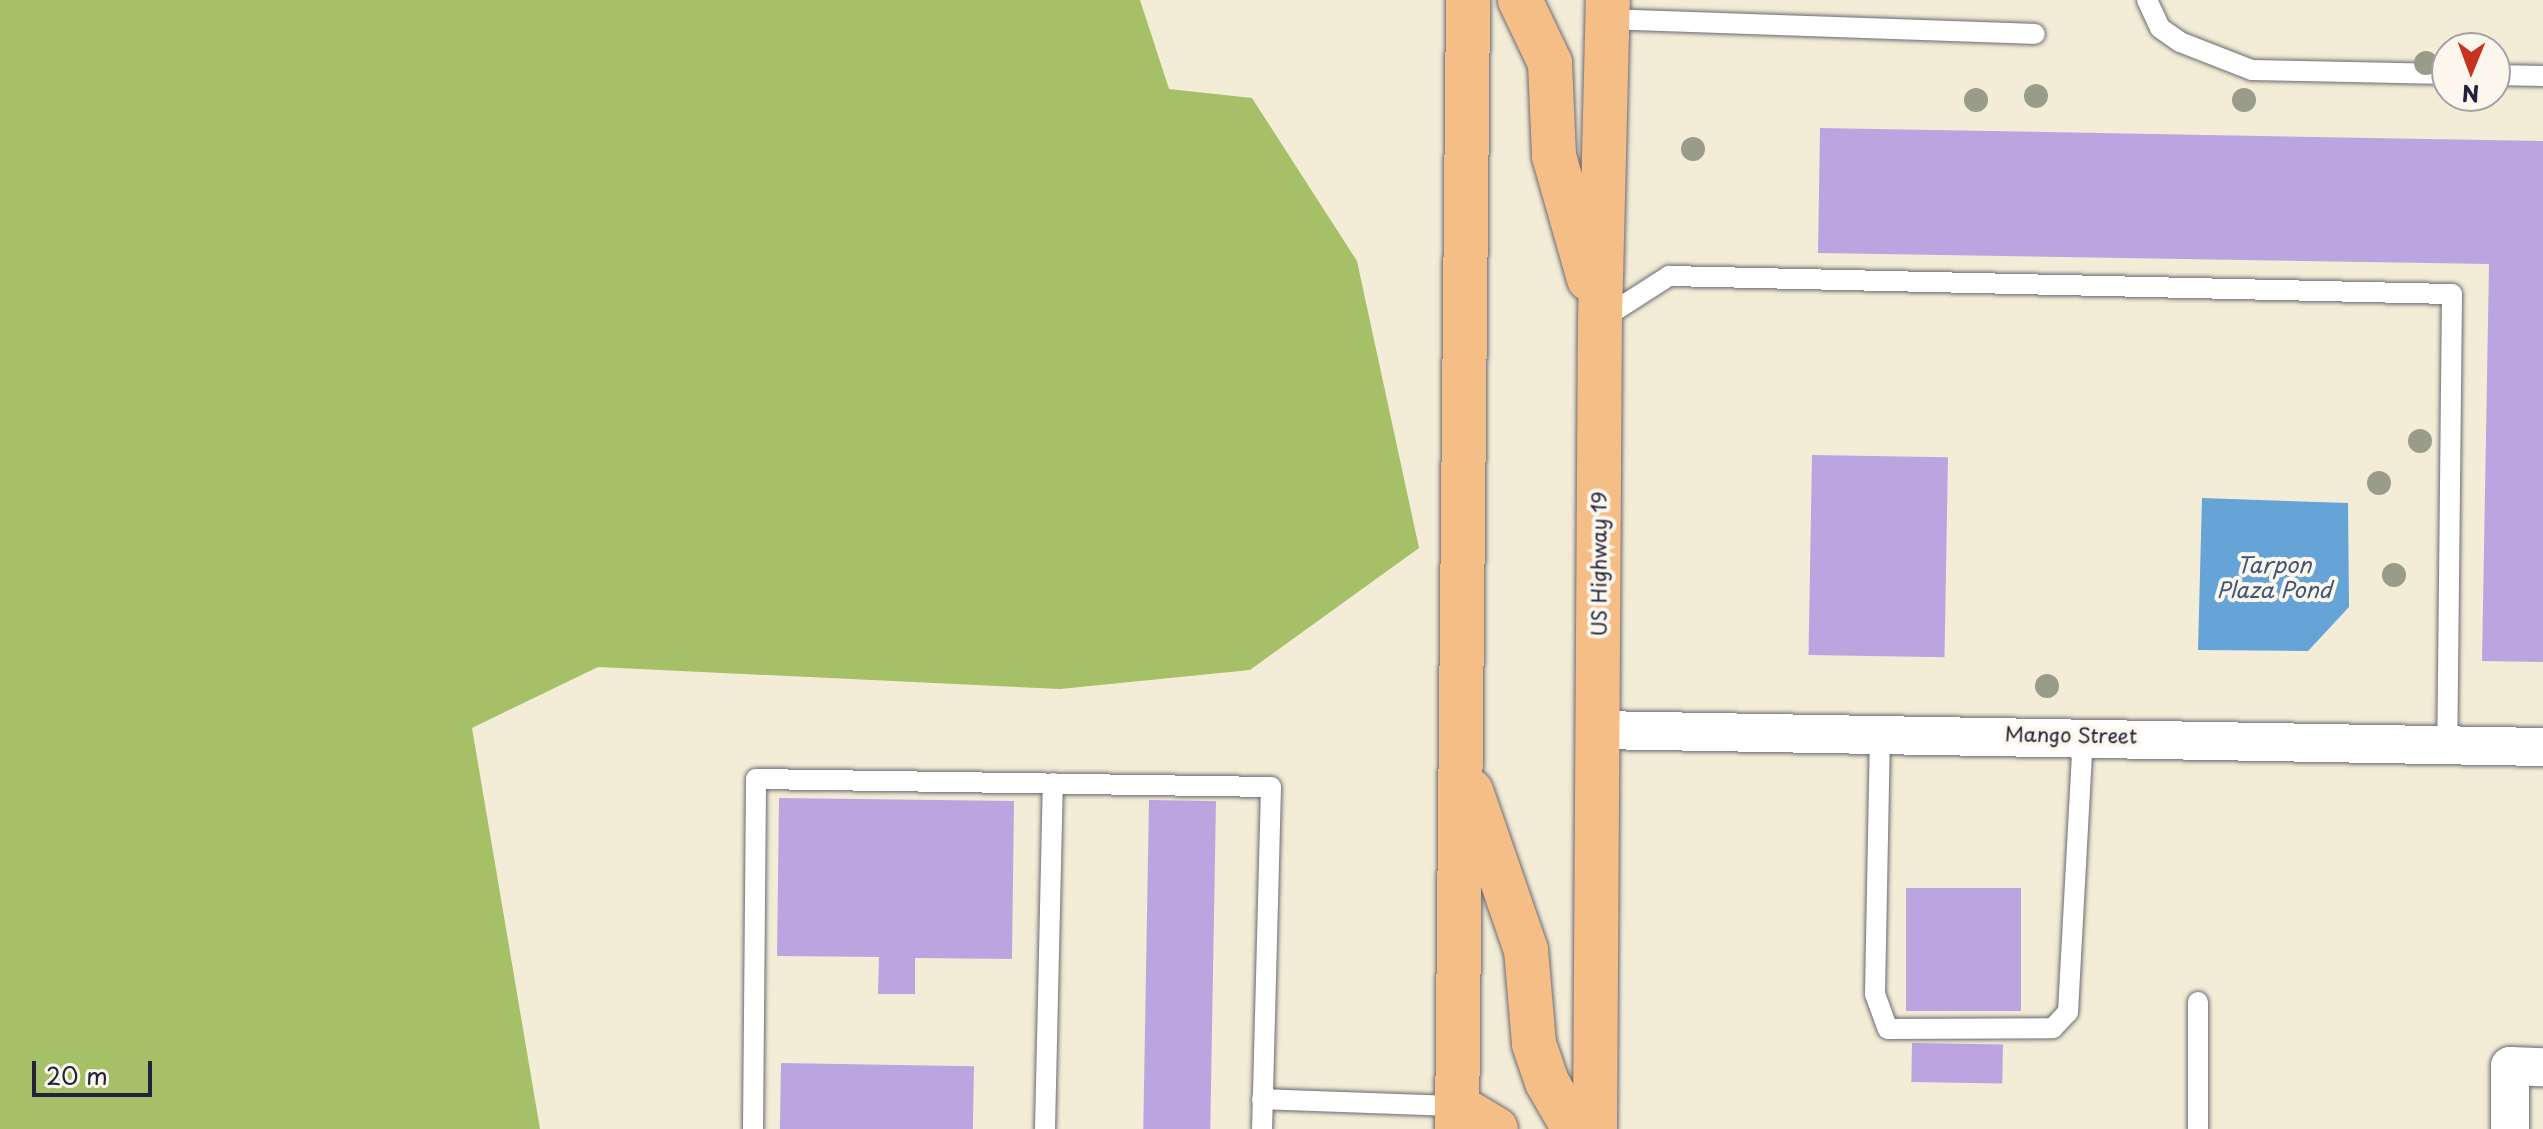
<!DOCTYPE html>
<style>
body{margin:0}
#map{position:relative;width:2543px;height:1129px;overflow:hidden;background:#f3edd7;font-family:"Playpen Sans",sans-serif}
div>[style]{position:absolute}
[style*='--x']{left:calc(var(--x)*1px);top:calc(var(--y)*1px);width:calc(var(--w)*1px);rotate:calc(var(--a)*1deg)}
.green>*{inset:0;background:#a5c066}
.water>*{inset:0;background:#66a3d7}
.building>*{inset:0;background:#bca4e0;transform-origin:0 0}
.roads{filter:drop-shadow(0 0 2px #6b6972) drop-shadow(0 0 2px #6b6972)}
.lane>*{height:20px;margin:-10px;padding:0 10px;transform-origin:10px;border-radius:10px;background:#fff}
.street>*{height:38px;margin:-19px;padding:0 19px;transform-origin:19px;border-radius:19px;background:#fff}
.highway>*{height:44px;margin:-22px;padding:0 22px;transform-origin:22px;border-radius:22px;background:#f6be87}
.trees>*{width:24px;height:24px;margin:-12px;border-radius:50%;background:#999c89}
span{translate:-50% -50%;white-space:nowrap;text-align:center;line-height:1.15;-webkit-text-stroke:8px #fbf7ec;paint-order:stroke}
.street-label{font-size:20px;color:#22223b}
.water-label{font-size:22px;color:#3d5679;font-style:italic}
.north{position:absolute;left:2431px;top:32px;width:80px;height:80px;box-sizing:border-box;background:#fbf7ec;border:2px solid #a4a2a5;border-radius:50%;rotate:181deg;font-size:22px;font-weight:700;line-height:32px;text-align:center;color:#22223b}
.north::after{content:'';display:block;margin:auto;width:28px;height:36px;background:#c8321e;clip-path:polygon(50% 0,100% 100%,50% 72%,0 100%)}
.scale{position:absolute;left:32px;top:1061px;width:120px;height:36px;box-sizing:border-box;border:4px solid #22223b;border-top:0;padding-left:10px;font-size:24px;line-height:28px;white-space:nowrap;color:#22223b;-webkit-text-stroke:6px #fbf7ec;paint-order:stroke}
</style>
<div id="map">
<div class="green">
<div style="clip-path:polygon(0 0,1140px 0,1169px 89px,1252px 98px,1357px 261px,1419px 548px,1250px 670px,1060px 689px,598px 667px,472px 728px,540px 1129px,0 1129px)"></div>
</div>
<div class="water">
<div style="clip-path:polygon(2202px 498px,2348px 503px,2349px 607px,2308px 651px,2198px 650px)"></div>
</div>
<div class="building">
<div style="clip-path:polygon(1820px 128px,2543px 141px,2543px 662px,2482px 661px,2489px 264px,1818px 253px)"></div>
<div style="left:1812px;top:455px;width:136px;height:200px;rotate:1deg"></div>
<div style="clip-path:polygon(779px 798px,1014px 801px,1012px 959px,915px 958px,915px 994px,878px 994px,879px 957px,777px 956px)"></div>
<div style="left:1149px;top:800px;width:67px;height:329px;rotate:1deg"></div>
<div style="left:1906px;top:888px;width:115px;height:123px"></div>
<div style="left:1912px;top:1043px;width:91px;height:39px;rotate:1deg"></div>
<div style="left:781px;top:1063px;width:193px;height:66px;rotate:1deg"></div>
</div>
<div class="roads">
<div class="lane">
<div style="--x:2147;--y:0;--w:31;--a:65"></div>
<div style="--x:2160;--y:28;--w:24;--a:35"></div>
<div style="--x:2180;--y:42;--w:77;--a:21.3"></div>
<div style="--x:2252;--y:70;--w:195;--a:1.2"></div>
<div style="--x:1608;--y:19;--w:427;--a:2"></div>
<div style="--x:2495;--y:75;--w:48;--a:1.2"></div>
<div style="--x:1602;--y:319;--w:80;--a:-32.7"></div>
<div style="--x:1669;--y:276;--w:783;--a:1.32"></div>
<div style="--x:2452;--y:294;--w:449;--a:90.6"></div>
<div style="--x:1880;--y:733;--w:261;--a:91.1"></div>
<div style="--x:1875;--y:994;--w:37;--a:70"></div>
<div style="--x:1888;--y:1029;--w:165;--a:-0.3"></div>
<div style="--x:2053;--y:1028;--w:22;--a:-47"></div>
<div style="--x:2068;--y:1012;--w:277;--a:-86.9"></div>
<div style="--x:1262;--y:1099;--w:195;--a:2.1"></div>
<div style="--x:753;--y:1129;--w:350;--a:-89.5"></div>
<div style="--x:756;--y:779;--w:515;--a:0.89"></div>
<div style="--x:1271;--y:787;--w:342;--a:91.5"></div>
<div style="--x:1045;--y:1129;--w:346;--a:-88.7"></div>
<div style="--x:2198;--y:1129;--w:127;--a:-90"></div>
</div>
<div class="street">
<div style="--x:1598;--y:730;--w:945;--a:1.03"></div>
<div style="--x:2510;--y:1129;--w:63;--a:-90"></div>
<div style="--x:2510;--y:1066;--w:33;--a:2"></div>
</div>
<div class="highway">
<div style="--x:1520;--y:0;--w:70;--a:64.5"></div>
<div style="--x:1550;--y:63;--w:93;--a:87.5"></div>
<div style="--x:1554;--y:156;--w:128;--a:74.1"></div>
<div style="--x:1471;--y:791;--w:168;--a:70.9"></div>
<div style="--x:1526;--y:950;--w:94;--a:85.1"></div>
<div style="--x:1534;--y:1044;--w:40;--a:71.1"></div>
<div style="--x:1547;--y:1082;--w:54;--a:60.1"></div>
<div style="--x:1457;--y:1106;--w:45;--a:30.5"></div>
<div style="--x:1457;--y:1129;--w:1129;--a:-89.44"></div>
<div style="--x:1595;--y:1129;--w:809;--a:-89.65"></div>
<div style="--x:1600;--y:320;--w:320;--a:-88.6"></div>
</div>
</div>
<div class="trees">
<div style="left:2426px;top:63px"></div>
<div style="left:2036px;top:96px"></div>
<div style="left:1976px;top:100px"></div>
<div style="left:2244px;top:100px"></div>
<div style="left:1693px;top:149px"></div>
<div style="left:2420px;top:441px"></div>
<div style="left:2379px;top:483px"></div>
<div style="left:2394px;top:575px"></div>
<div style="left:2047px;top:686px"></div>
</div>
<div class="street-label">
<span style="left:1599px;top:564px;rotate:-90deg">US Highway 19</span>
<span style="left:2071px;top:735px;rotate:1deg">Mango Street</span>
</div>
<div class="water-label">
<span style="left:2274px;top:576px">Tarpon<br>Plaza Pond</span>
</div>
<div class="north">N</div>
<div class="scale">20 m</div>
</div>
